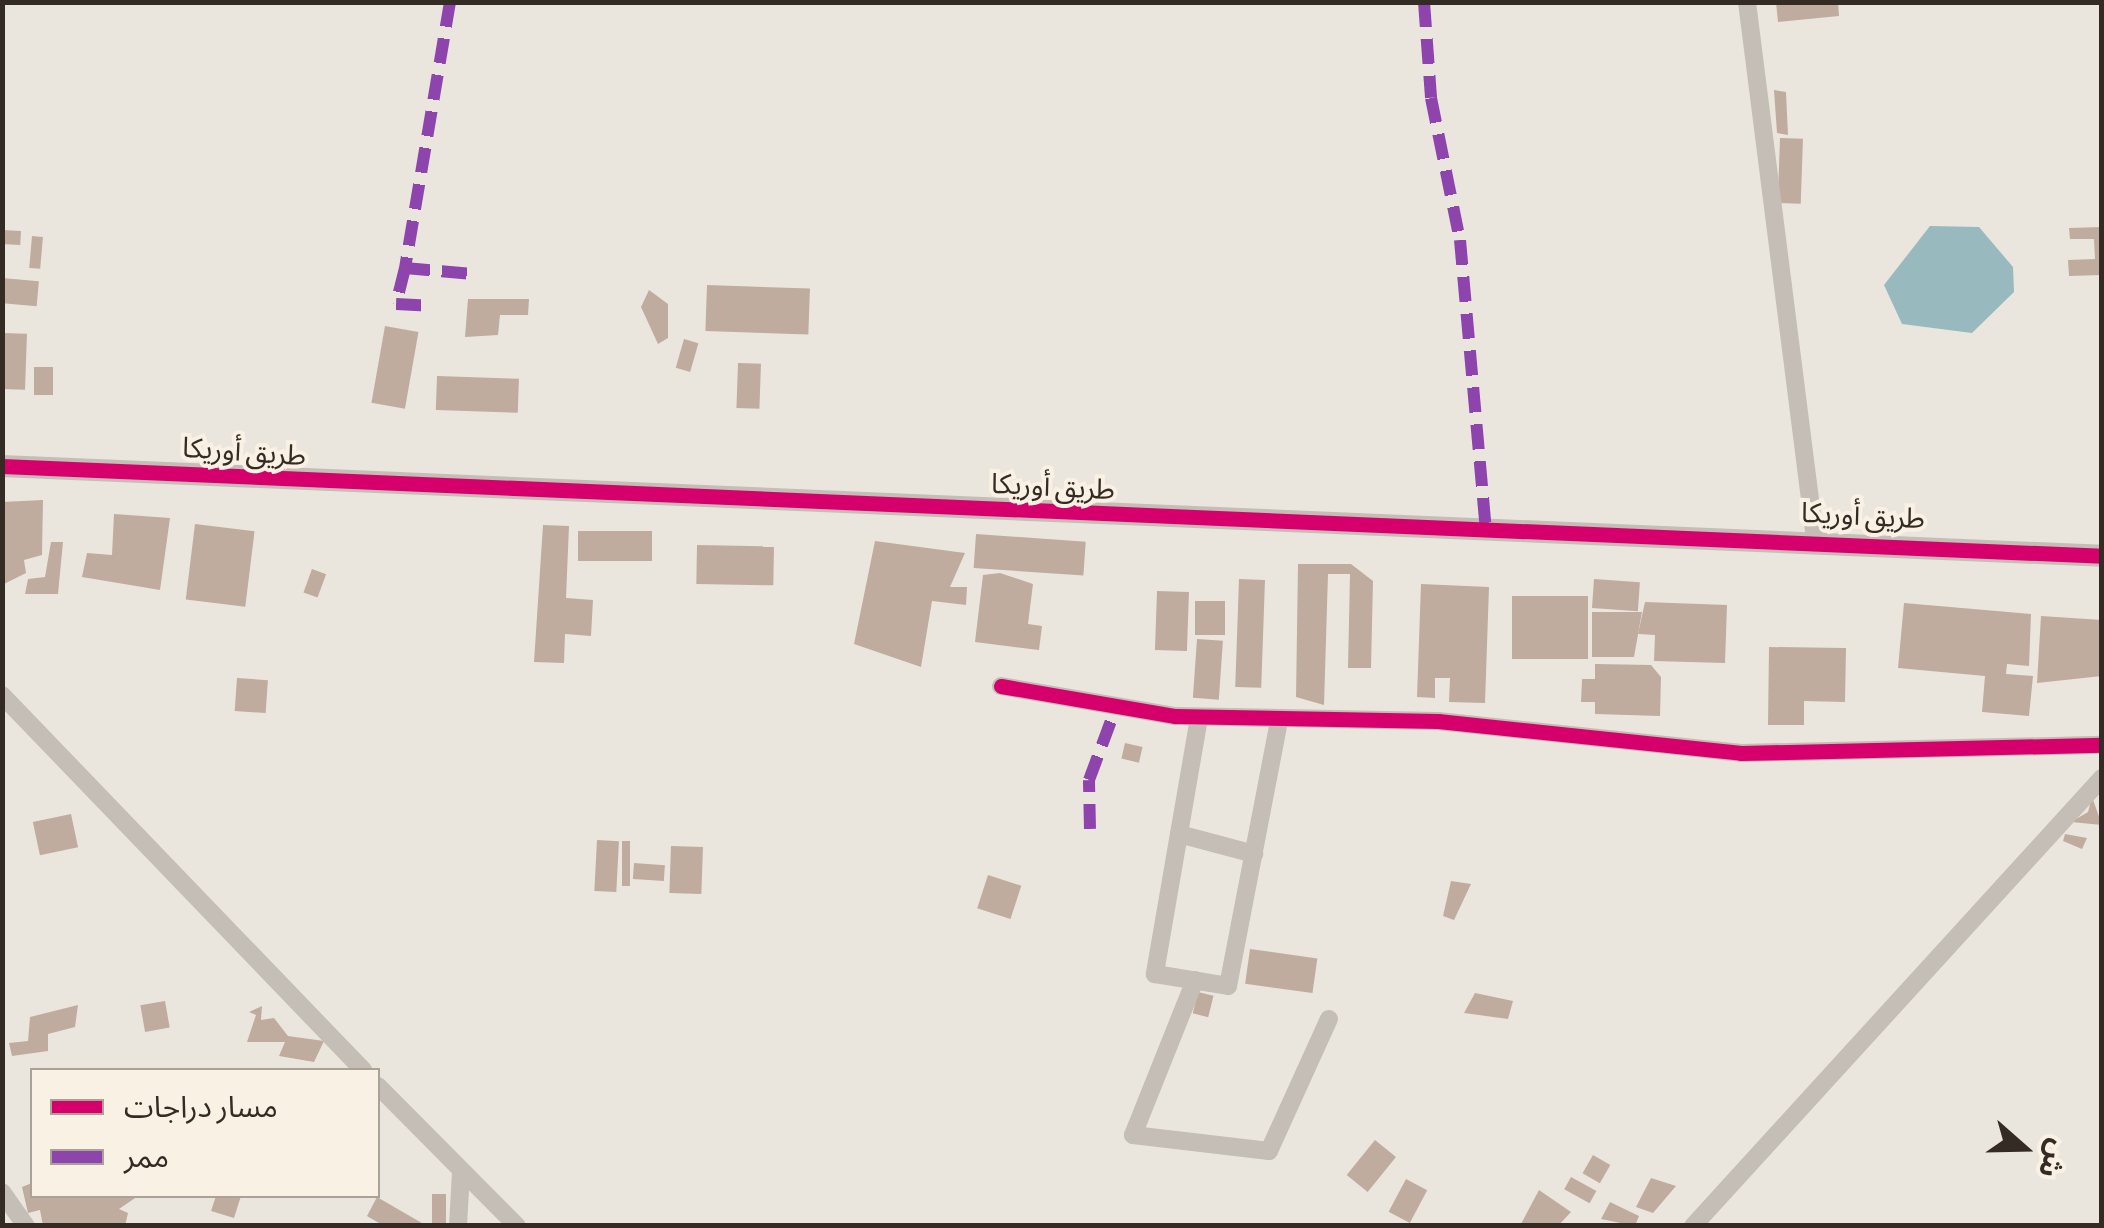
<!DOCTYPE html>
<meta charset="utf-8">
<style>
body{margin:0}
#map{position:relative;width:2104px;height:1228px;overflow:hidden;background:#ebe6dd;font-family:"Alegreya Sans","Noto Sans Arabic",sans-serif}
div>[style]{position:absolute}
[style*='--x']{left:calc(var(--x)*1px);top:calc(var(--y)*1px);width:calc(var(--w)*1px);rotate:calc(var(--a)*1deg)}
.water>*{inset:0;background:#98b9bd}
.building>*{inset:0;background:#bfac9e;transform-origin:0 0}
.minor>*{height:18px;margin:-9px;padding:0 9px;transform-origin:9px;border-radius:9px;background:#c4beb6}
.tertiary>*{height:22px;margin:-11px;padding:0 11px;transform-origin:11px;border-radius:11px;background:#c4beb6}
.quiet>*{height:12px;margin-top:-6px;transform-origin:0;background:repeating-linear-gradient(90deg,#8e44ad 0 25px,transparent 0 37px)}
.cycleway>*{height:15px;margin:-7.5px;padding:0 7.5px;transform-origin:7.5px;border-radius:7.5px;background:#d6006c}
span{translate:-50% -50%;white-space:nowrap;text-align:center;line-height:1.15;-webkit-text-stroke:8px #f9f1e3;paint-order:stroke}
.street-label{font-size:28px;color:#342b25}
.frame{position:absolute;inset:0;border:5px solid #342b25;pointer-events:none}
.legend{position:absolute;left:30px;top:1068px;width:350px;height:130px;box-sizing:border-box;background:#f9f1e3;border:2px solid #aaa297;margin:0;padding:12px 18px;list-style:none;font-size:30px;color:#342b25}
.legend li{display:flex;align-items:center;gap:20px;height:50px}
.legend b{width:50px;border:2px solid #aaa297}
.north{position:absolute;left:1974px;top:1098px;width:100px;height:100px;-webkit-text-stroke:8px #f9f1e3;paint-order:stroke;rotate:110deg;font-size:28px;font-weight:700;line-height:40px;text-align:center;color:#342b25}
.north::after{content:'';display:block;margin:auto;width:35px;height:45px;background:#342b25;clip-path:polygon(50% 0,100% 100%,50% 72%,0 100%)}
</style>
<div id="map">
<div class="water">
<div style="clip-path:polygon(1930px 226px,1979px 227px,2013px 267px,2014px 292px,1972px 333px,1902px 324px,1884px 285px)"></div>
</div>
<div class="building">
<div style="clip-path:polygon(1776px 2px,1838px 2px,1839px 16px,1778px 22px)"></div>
<div style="clip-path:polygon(1774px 90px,1786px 92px,1788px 135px,1777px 133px)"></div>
<div style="left:1780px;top:138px;width:23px;height:65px;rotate:2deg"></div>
<div style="clip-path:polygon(2102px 227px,2102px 275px,2069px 276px,2068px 260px,2095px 259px,2094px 239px,2070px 239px,2069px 228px)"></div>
<div style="left:2px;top:230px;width:19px;height:14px;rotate:3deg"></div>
<div style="left:32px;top:236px;width:11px;height:32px;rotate:5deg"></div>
<div style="left:2px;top:278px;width:37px;height:25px;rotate:5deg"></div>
<div style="left:707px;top:285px;width:103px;height:46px;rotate:2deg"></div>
<div style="clip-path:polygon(649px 290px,668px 304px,668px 338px,658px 344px,641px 307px)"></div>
<div style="clip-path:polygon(468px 299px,529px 299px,528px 315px,500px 315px,498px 335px,465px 337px)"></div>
<div style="left:385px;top:326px;width:34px;height:78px;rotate:10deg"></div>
<div style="left:2px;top:333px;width:25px;height:56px;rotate:2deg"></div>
<div style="left:684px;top:339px;width:15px;height:30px;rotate:16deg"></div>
<div style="left:738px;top:363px;width:23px;height:45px;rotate:2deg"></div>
<div style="left:34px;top:367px;width:19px;height:28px"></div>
<div style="left:437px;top:376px;width:82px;height:34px;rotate:2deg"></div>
<div style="clip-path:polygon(43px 500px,42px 555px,24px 560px,26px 573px,2px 585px,2px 502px)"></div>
<div style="clip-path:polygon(114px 514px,170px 518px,160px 590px,82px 577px,87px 553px,112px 555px)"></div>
<div style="left:195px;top:524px;width:60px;height:76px;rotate:7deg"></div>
<div style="clip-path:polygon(543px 525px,569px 526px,566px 598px,593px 600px,591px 636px,565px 634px,564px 663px,534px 662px)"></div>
<div style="left:578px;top:531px;width:74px;height:30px"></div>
<div style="left:976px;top:534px;width:110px;height:34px;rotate:4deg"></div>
<div style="clip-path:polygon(875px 541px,965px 553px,950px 587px,967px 587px,966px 605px,932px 601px,921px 667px,854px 644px)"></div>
<div style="clip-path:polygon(51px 542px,63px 542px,58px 594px,25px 594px,28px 579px,45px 577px)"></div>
<div style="left:697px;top:545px;width:77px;height:39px;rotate:1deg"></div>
<div style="clip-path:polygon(1298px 564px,1351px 564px,1373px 581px,1371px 668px,1348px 668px,1350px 574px,1328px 574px,1324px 705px,1296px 697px)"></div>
<div style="left:312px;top:569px;width:15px;height:25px;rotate:20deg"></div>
<div style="clip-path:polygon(1000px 573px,1033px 584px,1028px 624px,1042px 626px,1039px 650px,975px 642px,983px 575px)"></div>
<div style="left:1239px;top:579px;width:26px;height:108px;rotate:2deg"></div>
<div style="left:1594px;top:579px;width:46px;height:29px;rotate:4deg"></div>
<div style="clip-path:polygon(1421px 584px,1489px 587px,1485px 703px,1449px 702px,1450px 678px,1435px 678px,1435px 698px,1417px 697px)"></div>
<div style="left:1157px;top:591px;width:32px;height:59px;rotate:2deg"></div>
<div style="left:1512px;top:596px;width:76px;height:63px"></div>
<div style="left:1195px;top:601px;width:30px;height:34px"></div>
<div style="clip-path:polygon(1645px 602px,1727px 605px,1725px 663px,1654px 661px,1655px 635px,1638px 634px)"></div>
<div style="clip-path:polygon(1904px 603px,2031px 614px,2029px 666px,2007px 664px,2006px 674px,2033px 676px,2029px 716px,1982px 712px,1985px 676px,1898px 668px)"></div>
<div style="clip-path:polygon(1592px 612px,1642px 612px,1634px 657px,1592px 657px)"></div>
<div style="clip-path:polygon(2041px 616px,2102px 620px,2102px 676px,2037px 683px)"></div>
<div style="left:1197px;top:639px;width:26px;height:59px;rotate:4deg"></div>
<div style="clip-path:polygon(1769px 647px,1846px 648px,1845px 702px,1804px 701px,1804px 725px,1768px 725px)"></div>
<div style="clip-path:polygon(1595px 664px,1651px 665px,1661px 677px,1660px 716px,1595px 714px,1595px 702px,1581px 702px,1582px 679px,1595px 679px)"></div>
<div style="left:237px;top:678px;width:31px;height:33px;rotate:4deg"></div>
<div style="left:1125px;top:743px;width:18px;height:16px;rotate:13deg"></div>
<div style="clip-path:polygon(2092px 797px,2102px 825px,2071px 822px,2088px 812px)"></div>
<div style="left:71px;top:814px;width:34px;height:39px;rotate:78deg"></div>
<div style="clip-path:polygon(2065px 834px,2087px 838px,2082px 849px,2063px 841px)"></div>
<div style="left:597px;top:840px;width:22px;height:51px;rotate:3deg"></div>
<div style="left:622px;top:841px;width:8px;height:45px"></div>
<div style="left:671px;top:846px;width:32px;height:47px;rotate:2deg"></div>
<div style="left:634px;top:863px;width:31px;height:16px;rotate:4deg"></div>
<div style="left:988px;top:875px;width:35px;height:35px;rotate:18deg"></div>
<div style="clip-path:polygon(1451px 881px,1471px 884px,1454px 920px,1443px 916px)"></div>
<div style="left:1250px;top:949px;width:68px;height:35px;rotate:8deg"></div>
<div style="left:1198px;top:992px;width:16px;height:22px;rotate:14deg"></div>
<div style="clip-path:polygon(1475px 993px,1513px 1001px,1508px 1019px,1464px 1013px)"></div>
<div style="left:165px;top:1001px;width:27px;height:25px;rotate:80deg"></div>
<div style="clip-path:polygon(78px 1005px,75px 1027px,48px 1034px,48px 1051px,12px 1056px,9px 1043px,28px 1041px,30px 1017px)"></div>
<div style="clip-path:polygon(262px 1006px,261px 1020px,274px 1018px,288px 1036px,324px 1041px,314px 1062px,279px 1056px,285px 1042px,247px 1042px,256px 1015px,249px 1012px)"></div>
<div style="left:1375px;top:1140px;width:27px;height:45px;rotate:39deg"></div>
<div style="left:1593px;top:1155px;width:20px;height:21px;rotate:30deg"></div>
<div style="left:1571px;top:1177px;width:29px;height:14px;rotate:29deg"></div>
<div style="clip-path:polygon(1651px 1178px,1676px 1186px,1653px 1213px,1636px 1207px)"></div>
<div style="left:1406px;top:1179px;width:24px;height:37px;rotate:28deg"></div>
<div style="clip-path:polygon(32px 1183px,32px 1196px,138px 1196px,119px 1209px,128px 1213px,125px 1226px,43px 1226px,40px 1210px,28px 1213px,22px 1187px)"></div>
<div style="clip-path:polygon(1539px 1190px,1571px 1212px,1558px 1226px,1521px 1224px)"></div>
<div style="left:432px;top:1194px;width:14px;height:32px"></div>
<div style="clip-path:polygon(216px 1196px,241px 1196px,234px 1218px,211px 1211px)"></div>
<div style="clip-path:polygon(377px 1197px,427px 1226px,384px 1226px,367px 1216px)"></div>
<div style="clip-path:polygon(1610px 1202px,1639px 1216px,1635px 1226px,1601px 1219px)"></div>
</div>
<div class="minor">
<div style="--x:1747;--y:2;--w:541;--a:82.78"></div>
<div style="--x:1001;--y:686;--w:177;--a:9.8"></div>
<div style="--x:1175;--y:716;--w:263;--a:1.1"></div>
<div style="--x:1438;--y:721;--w:305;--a:6"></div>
<div style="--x:1741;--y:753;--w:361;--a:-1.3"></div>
<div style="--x:2;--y:695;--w:521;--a:46.09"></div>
<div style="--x:1199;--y:718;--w:260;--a:99.8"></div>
<div style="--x:1155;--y:974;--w:74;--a:9.3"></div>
<div style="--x:1228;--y:986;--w:269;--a:-79.1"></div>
<div style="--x:1179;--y:834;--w:78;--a:14.9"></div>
<div style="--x:1195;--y:980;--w:167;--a:111.8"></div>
<div style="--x:1133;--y:1135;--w:137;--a:6.7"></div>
<div style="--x:1269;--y:1151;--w:145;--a:-65.6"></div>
<div style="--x:378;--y:1086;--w:197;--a:45.2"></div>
<div style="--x:2;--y:1192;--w:42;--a:54.8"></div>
<div style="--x:458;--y:1226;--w:53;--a:-86.8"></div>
<div style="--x:1693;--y:1226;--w:607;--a:-47.61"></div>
</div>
<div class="tertiary">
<div style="--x:2;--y:466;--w:2102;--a:2.45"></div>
</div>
<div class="quiet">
<div style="--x:450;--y:2;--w:270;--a:99.6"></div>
<div style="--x:405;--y:268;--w:68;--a:5"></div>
<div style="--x:1424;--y:2;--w:96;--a:85.8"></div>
<div style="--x:1431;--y:98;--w:145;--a:78.5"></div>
<div style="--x:1460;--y:240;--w:291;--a:84.9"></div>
<div style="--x:405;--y:268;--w:37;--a:104"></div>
<div style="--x:396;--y:304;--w:34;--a:3"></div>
<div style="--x:1090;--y:829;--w:49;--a:-91.2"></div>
<div style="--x:1089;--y:780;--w:75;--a:-69.6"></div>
</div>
<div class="cycleway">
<div style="--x:2;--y:466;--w:2102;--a:2.45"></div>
<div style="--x:1001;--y:686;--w:177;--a:9.8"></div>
<div style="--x:1175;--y:716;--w:263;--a:1.1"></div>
<div style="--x:1438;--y:721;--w:305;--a:6"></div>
<div style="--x:1741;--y:753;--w:361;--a:-1.3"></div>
</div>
<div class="street-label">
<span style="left:244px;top:453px;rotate:4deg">طريق أوريكا</span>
<span style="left:1053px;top:488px;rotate:3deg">طريق أوريكا</span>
<span style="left:1863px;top:517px;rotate:3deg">طريق أوريكا</span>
</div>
<div class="frame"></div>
<ul class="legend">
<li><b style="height:12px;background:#d6006c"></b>مسار دراجات</li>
<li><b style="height:12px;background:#8e44ad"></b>ممر</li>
</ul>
<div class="north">ش</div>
</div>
